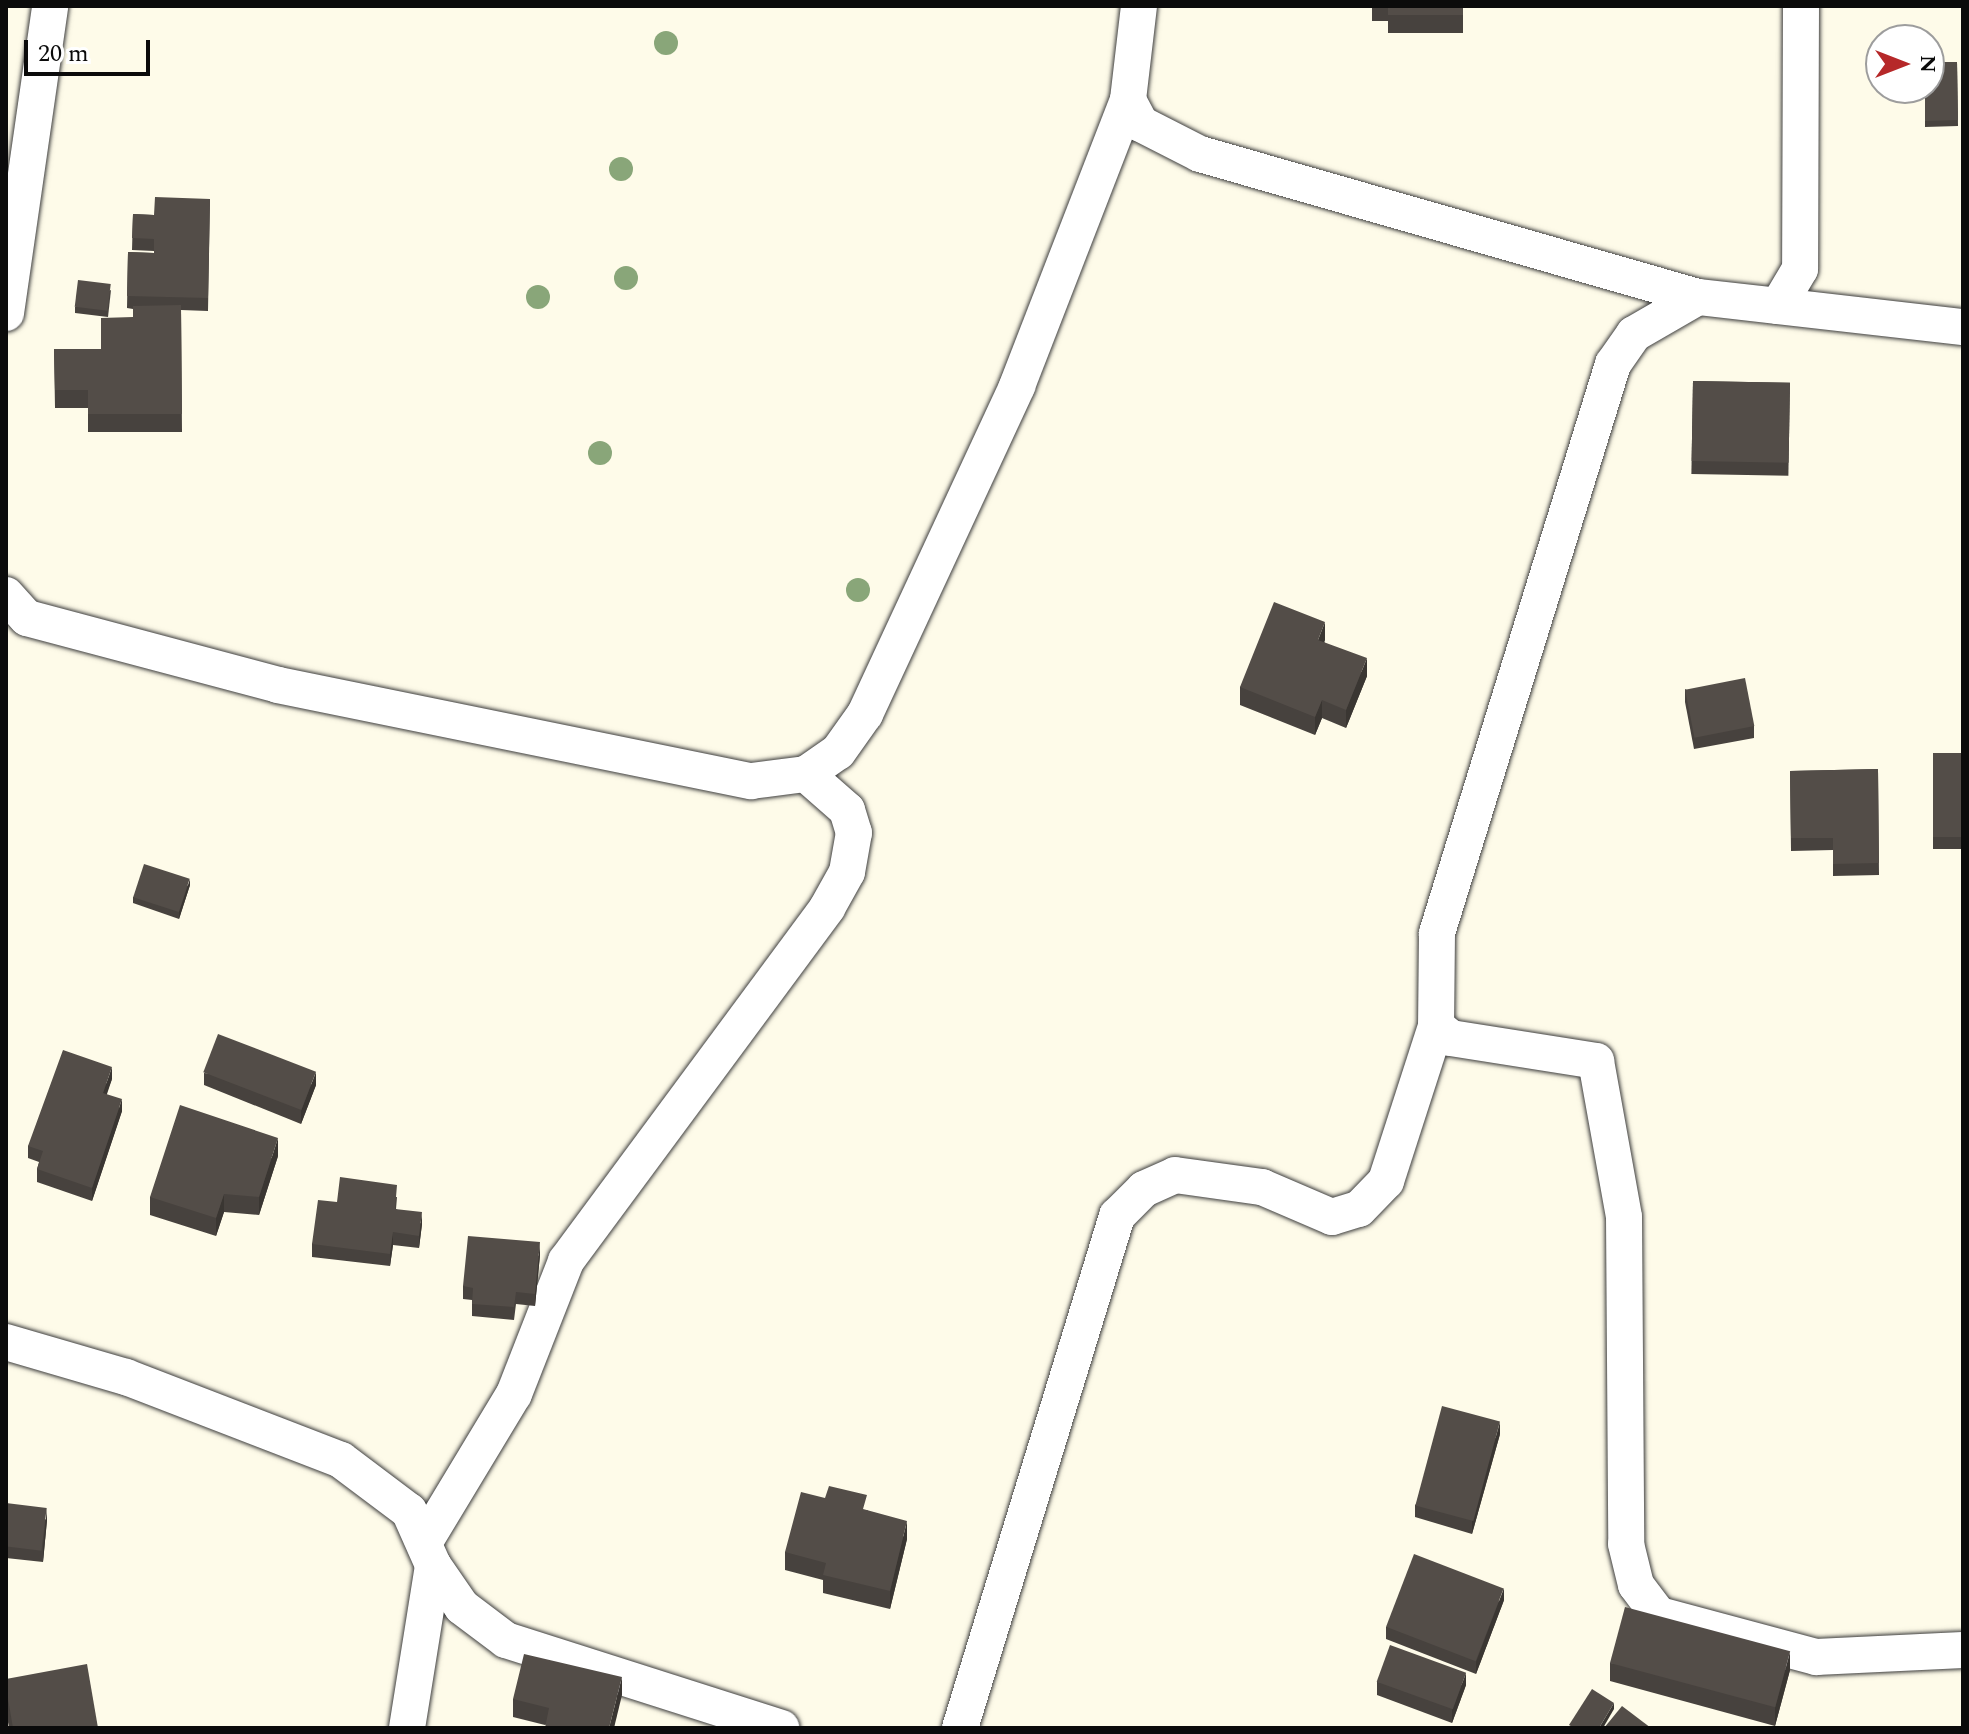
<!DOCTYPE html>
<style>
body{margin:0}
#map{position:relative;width:1969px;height:1734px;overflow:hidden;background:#fefbe9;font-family:Spectral,serif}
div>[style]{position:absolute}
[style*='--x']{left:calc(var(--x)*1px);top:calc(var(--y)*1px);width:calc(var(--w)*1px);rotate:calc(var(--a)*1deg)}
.roads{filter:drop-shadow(0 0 2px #3e3e3e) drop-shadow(0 0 2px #3e3e3e)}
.minor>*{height:36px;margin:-18px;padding:0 18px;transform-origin:18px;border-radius:18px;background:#fff}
.trees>*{width:24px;height:24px;margin:-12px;border-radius:50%;background:#89a679}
.wall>*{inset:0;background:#47423e;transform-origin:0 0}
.shaded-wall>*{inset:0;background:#3a3632}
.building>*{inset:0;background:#534d48;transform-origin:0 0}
span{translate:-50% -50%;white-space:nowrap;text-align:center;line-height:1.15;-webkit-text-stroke:8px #fff;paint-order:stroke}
.frame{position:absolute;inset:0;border:8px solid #0b0b0b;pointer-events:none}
.north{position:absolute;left:1865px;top:24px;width:80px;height:80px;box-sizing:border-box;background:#fff;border:2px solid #9d9d9d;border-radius:50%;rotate:90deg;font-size:22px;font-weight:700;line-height:32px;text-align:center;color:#0b0b0b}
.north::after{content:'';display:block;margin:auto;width:28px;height:36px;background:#b62829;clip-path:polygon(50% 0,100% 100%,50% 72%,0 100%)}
.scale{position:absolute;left:24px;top:40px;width:126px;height:36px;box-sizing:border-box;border:4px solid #0b0b0b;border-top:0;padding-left:10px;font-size:24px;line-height:28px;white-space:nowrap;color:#0b0b0b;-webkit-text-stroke:6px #fff;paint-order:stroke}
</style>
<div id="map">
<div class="roads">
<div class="minor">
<div style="--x:1139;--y:6;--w:95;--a:96.7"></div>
<div style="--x:1128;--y:100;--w:27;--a:62"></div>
<div style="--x:1141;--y:124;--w:66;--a:27"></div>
<div style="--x:1200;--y:154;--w:518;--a:16.02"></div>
<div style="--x:1801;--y:6;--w:263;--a:90.2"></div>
<div style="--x:1800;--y:269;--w:43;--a:120.7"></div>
<div style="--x:1778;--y:306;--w:81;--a:-173.6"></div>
<div style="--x:1698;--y:297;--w:74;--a:150"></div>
<div style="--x:1634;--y:334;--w:37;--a:125"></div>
<div style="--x:1613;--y:364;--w:596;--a:107.19"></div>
<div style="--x:1437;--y:933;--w:93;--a:90.6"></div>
<div style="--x:1436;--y:1026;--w:19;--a:39"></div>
<div style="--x:1451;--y:1038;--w:147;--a:9"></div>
<div style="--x:1596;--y:1061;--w:158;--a:79.8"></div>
<div style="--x:1624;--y:1217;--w:327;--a:89.6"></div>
<div style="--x:1626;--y:1544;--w:42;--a:76.3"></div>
<div style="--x:1636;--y:1585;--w:38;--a:53"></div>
<div style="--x:1659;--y:1615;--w:163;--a:15"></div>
<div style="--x:1816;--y:1657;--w:147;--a:-2.7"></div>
<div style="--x:1778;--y:306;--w:186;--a:6.5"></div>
<div style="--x:6;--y:313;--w:310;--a:-81.8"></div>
<div style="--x:6;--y:595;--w:31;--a:48"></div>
<div style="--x:27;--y:618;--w:260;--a:14.9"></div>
<div style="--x:278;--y:685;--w:483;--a:11.5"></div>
<div style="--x:751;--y:781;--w:55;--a:-7.3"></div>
<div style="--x:806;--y:774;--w:39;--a:-35"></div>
<div style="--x:838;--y:752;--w:47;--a:-54.6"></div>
<div style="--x:865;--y:714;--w:362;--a:-65.1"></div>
<div style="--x:1017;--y:386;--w:307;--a:-68.8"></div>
<div style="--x:6;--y:1342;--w:125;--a:16.3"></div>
<div style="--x:126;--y:1377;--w:230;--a:21.1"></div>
<div style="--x:341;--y:1460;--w:85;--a:36.9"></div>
<div style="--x:409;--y:1511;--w:59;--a:66"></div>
<div style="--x:433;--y:1565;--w:51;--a:55.4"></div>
<div style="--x:462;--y:1607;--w:55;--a:36.9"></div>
<div style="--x:506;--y:1640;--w:289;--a:17.7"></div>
<div style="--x:424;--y:1543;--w:174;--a:-58.9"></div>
<div style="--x:514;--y:1394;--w:143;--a:-68.6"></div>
<div style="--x:566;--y:1261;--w:439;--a:-53.5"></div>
<div style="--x:827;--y:908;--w:41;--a:-60.9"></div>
<div style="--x:847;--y:872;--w:40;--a:-80"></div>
<div style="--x:854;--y:833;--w:24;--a:-107"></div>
<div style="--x:847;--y:810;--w:55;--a:-138.7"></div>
<div style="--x:407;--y:1728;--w:165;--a:-80.9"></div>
<div style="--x:960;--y:1728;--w:536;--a:-72.95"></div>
<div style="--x:1117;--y:1216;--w:38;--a:-45"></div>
<div style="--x:1144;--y:1189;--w:34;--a:-24"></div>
<div style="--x:1175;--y:1175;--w:88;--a:7.9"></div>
<div style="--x:1262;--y:1187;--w:76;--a:23.2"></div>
<div style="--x:1332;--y:1217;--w:28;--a:-17"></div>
<div style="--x:1359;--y:1209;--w:39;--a:-46"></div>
<div style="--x:1386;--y:1181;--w:163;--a:-72.1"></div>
</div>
</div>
<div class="trees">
<div style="left:666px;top:43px"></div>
<div style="left:621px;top:169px"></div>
<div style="left:626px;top:278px"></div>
<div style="left:538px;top:297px"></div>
<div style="left:600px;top:453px"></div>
<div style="left:858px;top:590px"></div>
</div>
<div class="wall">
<div style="clip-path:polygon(1372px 6px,1463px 6px,1463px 33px,1388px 33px,1388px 21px,1372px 21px)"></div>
<div style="clip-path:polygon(1957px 62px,1958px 126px,1925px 127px,1925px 88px)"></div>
<div style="clip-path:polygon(210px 199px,208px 311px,181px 310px,182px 432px,88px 432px,88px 408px,55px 408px,54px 349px,101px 349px,133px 317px,133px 309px,127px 308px,128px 252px,154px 253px,154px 251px,132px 250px,133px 214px,154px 215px)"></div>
<div style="clip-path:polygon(111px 290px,108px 317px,75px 313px,75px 307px)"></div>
<div style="left:1693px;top:381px;width:97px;height:93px;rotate:1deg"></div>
<div style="clip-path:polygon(1325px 640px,1324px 642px,1367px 676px,1346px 728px,1322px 718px,1315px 735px,1240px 705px,1240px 687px)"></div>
<div style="clip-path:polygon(1685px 689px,1754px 726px,1754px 738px,1694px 749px,1685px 702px)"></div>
<div style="left:1933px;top:753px;width:30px;height:96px"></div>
<div style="clip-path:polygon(1878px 769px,1879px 875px,1833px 876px,1833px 850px,1791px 851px,1790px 771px)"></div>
<div style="clip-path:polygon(190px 885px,179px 919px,133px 903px,133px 897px)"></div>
<div style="clip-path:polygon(204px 1073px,316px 1085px,301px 1124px,204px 1085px)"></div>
<div style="clip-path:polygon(112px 1079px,106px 1094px,122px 1111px,92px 1201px,37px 1182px,37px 1169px,39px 1162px,28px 1158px,28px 1146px)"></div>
<div style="clip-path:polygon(278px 1156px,259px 1215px,224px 1212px,216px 1236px,150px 1215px,150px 1197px)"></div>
<div style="clip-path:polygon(397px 1197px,396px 1209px,422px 1224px,419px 1248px,393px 1245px,390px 1266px,312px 1257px,312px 1244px,337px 1202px)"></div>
<div style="clip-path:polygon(540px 1255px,535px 1306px,516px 1304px,514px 1320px,472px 1316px,472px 1300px,463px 1299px,463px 1286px)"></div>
<div style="clip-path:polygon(1500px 1434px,1472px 1534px,1415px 1517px,1415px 1505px)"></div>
<div style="clip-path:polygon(6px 1503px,47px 1520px,43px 1562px,6px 1558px)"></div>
<div style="clip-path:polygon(867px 1510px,907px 1539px,890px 1609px,823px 1593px,823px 1580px,785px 1570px,785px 1552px)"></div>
<div style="clip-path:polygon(1504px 1600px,1476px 1674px,1386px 1639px,1386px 1627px)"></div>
<div style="clip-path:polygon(1610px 1663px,1790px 1670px,1775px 1726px,1610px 1681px)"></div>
<div style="clip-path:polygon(6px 1679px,98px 1728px,9px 1728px,6px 1711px)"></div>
<div style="clip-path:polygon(1377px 1682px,1466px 1685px,1452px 1723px,1377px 1695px)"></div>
<div style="clip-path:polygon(622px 1695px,545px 1725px,513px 1717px,513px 1699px)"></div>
</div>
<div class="shaded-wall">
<div style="clip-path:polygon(1325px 622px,1325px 640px,1318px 658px,1318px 640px)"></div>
<div style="clip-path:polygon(1367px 658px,1367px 676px,1346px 728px,1346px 710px)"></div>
<div style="clip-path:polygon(1322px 700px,1322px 718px,1315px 735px,1315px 717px)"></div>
<div style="clip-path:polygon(190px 879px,190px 885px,179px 919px,179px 912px)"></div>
<div style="clip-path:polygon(112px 1067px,112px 1079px,103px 1106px,103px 1093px)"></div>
<div style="clip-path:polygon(316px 1072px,316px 1085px,301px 1124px,301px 1111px)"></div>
<div style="clip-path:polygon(122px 1099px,122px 1111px,92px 1201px,92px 1188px)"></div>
<div style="clip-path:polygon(278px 1138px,278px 1156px,259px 1215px,259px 1197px)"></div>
<div style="clip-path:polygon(224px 1194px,224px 1212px,216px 1236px,216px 1218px)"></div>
<div style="clip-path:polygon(422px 1212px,422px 1224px,419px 1248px,419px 1236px)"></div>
<div style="clip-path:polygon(393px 1232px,393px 1245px,390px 1266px,390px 1254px)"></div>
<div style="clip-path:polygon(540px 1242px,540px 1255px,535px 1306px,535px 1294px)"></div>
<div style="clip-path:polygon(1500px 1422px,1500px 1434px,1472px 1534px,1472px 1521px)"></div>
<div style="clip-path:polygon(47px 1508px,47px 1520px,43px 1562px,43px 1549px)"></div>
<div style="clip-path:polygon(907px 1521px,907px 1539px,890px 1609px,890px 1591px)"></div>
<div style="clip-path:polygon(1504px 1588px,1504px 1600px,1476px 1674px,1476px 1662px)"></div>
<div style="clip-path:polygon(1790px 1652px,1790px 1670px,1775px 1726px,1775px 1708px)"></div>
<div style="clip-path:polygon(1466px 1673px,1466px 1685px,1452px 1723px,1452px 1710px)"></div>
<div style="clip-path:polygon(622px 1677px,622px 1695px,614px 1728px,609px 1728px)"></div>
<div style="clip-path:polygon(1614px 1703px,1614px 1709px,1603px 1728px,1599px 1728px)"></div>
</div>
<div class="building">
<div style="left:1388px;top:6px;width:75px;height:9px"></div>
<div style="clip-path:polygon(1929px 62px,1957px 62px,1958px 120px,1925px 121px,1925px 88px,1929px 88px)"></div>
<div style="clip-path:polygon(155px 197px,210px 199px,208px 298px,127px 296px,128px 252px,154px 253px,154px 239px,132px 238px,133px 214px,154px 215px)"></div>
<div style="left:78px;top:280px;width:33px;height:27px;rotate:7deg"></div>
<div style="clip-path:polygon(181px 305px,182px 414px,88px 414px,88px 390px,55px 390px,54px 349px,101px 349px,101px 318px,133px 317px,133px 306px)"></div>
<div style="left:1693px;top:381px;width:97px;height:80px;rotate:1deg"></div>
<div style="clip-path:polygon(1274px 602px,1325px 622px,1318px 640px,1367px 658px,1346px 710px,1322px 700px,1315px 717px,1240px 687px)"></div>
<div style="left:1745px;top:678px;width:49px;height:61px;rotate:79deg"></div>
<div style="left:1933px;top:753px;width:30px;height:84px"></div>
<div style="clip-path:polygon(1878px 769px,1879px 863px,1833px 864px,1833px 838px,1791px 838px,1790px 771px)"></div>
<div style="left:144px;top:864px;width:48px;height:35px;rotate:18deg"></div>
<div style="left:218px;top:1034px;width:105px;height:41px;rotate:21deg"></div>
<div style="clip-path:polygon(63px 1050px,112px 1067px,103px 1093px,122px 1099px,92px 1188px,37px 1169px,43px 1151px,28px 1146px)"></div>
<div style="clip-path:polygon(180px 1105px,278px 1138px,259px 1197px,224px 1194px,216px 1218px,150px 1197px)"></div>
<div style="clip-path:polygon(340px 1177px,397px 1185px,395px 1209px,422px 1212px,419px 1236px,393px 1232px,390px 1254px,312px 1244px,318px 1200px,337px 1202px)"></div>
<div style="clip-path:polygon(468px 1236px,540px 1242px,535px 1294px,516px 1292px,514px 1307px,472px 1304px,473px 1288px,463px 1286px)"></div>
<div style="left:1442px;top:1406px;width:60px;height:103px;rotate:15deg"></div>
<div style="clip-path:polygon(829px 1486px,867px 1495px,863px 1509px,907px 1521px,890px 1591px,823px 1575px,826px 1563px,785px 1552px,801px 1492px,825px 1498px)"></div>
<div style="left:6px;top:1503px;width:41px;height:43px;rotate:7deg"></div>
<div style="left:1414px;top:1554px;width:96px;height:78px;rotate:21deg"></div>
<div style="left:1625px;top:1607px;width:171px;height:58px;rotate:15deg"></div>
<div style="left:1390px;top:1645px;width:81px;height:39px;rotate:20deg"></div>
<div style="clip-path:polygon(524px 1654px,622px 1677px,609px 1728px,545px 1728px,549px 1708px,513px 1699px)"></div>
<div style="clip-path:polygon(87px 1664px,98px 1728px,13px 1728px,6px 1687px,6px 1679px)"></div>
<div style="clip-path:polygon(1592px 1689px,1614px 1703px,1599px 1728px,1574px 1728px,1569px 1725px)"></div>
<div style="clip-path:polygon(1622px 1706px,1651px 1728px,1604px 1728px)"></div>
</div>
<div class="frame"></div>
<div class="north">N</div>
<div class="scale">20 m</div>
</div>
